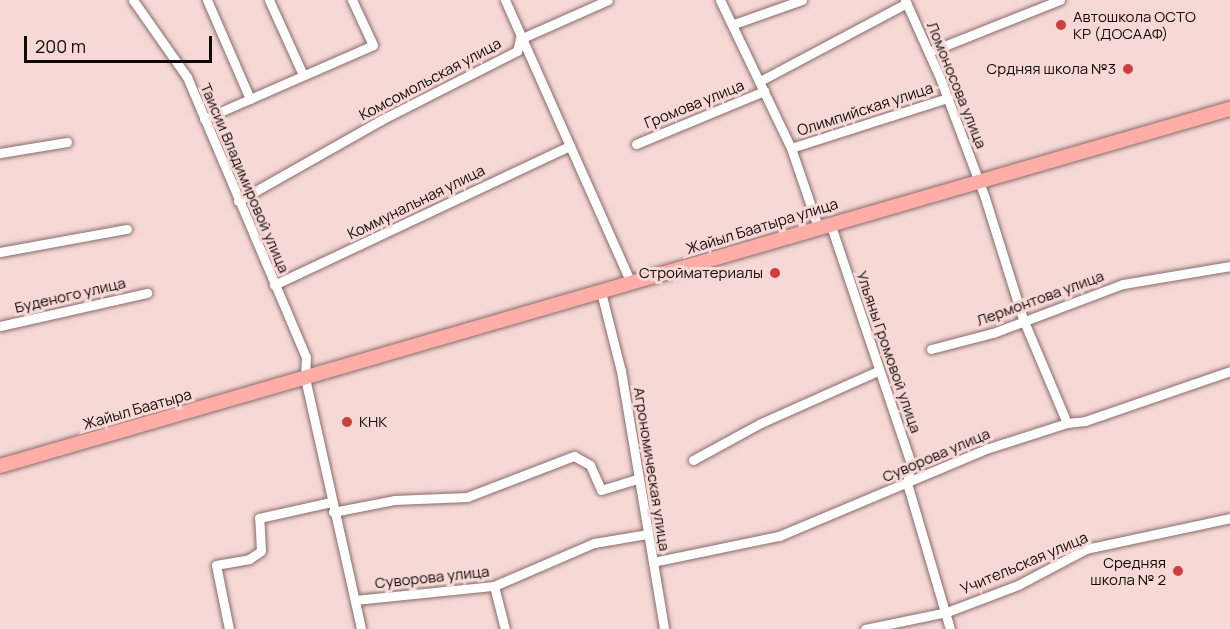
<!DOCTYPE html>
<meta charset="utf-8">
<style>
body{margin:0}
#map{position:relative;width:1230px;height:629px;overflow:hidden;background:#f6d8d5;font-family:Manrope,sans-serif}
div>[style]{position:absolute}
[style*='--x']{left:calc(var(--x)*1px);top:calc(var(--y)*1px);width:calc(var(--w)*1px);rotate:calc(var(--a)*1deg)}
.roads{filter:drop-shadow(0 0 2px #876c6a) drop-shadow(0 0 2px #876c6a)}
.minor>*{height:9px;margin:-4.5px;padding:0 4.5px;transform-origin:4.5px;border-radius:4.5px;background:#fff}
.highway>*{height:14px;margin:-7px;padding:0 7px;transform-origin:7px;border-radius:7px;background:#feada7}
.dots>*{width:16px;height:16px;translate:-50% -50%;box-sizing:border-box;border:3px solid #f6d8d5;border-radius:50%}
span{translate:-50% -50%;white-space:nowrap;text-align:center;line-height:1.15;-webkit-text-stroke:6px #f6d8d5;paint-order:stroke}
.poi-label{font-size:15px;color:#120908}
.left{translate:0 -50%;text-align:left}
.right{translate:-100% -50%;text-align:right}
.street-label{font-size:15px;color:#120908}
.scale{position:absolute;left:24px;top:36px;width:188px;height:27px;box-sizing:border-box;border:3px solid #120908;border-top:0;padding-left:8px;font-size:18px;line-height:21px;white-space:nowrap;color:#120908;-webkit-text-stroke:4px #f6d8d5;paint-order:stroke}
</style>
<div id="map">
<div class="roads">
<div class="minor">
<div style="--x:133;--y:0;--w:94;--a:55"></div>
<div style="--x:187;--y:77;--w:304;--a:67"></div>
<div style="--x:306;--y:357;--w:21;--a:93"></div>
<div style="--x:305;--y:378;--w:257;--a:77.4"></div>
<div style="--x:207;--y:0;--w:108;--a:66.5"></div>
<div style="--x:269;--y:0;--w:82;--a:65.6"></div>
<div style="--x:505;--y:0;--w:310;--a:66"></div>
<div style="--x:720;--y:0;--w:164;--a:64.4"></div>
<div style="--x:791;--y:148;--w:83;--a:71.1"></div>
<div style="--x:905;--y:0;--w:85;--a:65.8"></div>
<div style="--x:940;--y:78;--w:128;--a:69.4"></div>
<div style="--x:985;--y:198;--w:127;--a:72.6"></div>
<div style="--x:1023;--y:319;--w:113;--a:67.1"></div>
<div style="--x:734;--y:24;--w:72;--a:-19.4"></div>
<div style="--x:929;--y:52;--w:141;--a:-21.7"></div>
<div style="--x:760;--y:81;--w:166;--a:-28"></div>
<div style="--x:204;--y:119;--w:184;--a:-23.6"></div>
<div style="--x:373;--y:45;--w:50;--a:-115"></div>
<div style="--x:636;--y:144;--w:139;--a:-22.5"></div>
<div style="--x:791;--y:148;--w:165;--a:-17.7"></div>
<div style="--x:0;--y:153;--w:68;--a:-9.3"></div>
<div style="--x:238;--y:201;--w:164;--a:-29.5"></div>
<div style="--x:381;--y:120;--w:153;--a:-26.9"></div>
<div style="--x:517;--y:51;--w:12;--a:-76"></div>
<div style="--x:520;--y:39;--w:96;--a:-23.9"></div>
<div style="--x:830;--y:223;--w:254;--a:71.4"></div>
<div style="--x:911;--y:464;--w:19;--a:102"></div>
<div style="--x:907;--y:483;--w:152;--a:73.6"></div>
<div style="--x:0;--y:252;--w:129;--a:-10.3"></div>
<div style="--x:274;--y:285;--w:327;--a:-25.2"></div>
<div style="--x:601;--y:292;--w:81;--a:75.8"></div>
<div style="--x:621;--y:371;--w:262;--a:80.5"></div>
<div style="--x:0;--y:326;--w:151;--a:-12.7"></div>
<div style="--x:931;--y:349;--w:64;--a:-14.5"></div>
<div style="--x:993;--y:333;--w:139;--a:-20.7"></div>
<div style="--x:1123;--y:284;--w:109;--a:-9.5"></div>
<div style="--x:693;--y:460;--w:77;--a:-28.6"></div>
<div style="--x:761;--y:423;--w:128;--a:-24"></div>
<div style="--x:333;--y:512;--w:62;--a:-11.1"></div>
<div style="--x:394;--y:500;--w:73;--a:-2.4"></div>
<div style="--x:467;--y:497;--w:115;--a:-21"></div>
<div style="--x:574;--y:456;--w:18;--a:29"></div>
<div style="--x:590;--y:465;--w:27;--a:66"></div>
<div style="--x:601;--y:490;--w:39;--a:-17"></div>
<div style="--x:653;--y:562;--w:129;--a:-11.7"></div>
<div style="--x:779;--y:536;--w:225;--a:-22.8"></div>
<div style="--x:986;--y:449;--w:85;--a:-17.8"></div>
<div style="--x:1067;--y:423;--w:18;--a:-6"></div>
<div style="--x:1085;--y:421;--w:153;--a:-19"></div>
<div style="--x:494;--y:586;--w:44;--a:75.7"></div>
<div style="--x:355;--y:600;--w:140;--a:-5.8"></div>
<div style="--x:494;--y:586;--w:109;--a:-23.3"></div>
<div style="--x:594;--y:543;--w:55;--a:-9.5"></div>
<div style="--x:229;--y:629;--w:65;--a:-101.5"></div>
<div style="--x:216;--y:565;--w:34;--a:-10"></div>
<div style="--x:249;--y:559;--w:14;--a:-34"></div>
<div style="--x:261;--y:551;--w:33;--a:-93"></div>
<div style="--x:259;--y:518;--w:74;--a:-12.5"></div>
<div style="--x:865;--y:629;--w:84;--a:-11.7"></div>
<div style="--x:947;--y:612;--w:76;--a:-20.8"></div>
<div style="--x:1018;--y:585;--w:77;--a:-27.9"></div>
<div style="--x:1086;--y:549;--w:147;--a:-12.1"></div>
</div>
<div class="highway">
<div style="--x:0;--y:466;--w:1281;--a:-16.19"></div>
</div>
</div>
<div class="dots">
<div style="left:1061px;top:25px;background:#cd3e40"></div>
<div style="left:1128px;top:69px;background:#cd3e40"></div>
<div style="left:775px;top:273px;background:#cd3e40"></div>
<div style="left:347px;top:422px;background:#cd3e40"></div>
<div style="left:1178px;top:571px;background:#cd3e40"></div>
</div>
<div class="poi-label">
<span class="left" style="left:1073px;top:25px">Автошкола ОСТО<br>КР (ДОСААФ)</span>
<span class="right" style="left:1116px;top:69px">Срдняя школа №3</span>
<span class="right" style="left:763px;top:273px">Стройматериалы</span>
<span class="left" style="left:359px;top:422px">КНК</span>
<span class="right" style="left:1166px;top:571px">Средняя<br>школа № 2</span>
</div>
<div class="street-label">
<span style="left:430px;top:79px;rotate:-28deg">Комсомольская улица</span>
<span style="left:957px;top:85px;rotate:68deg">Ломоносова улица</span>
<span style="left:694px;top:104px;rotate:-22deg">Громова улица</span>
<span style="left:865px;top:109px;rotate:-18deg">Олимпийская улица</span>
<span style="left:245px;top:178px;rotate:67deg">Таисии Владимировой улица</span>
<span style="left:416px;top:202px;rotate:-26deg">Коммунальная улица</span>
<span style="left:762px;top:226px;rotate:-17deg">Жайыл Баатыра улица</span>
<span style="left:70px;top:295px;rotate:-13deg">Буденого улица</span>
<span style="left:1040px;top:298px;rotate:-20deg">Лермонтова улица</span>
<span style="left:889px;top:352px;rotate:71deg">Ульяны Громовой улица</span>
<span style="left:137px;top:409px;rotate:-16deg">Жайыл Баатыра</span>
<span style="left:936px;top:455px;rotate:-23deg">Суворова улица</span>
<span style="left:652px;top:469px;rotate:81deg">Агрономическая улица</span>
<span style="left:1024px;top:563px;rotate:-23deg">Учительская улица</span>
<span style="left:432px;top:577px;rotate:-6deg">Суворова улица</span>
</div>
<div class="scale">200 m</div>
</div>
